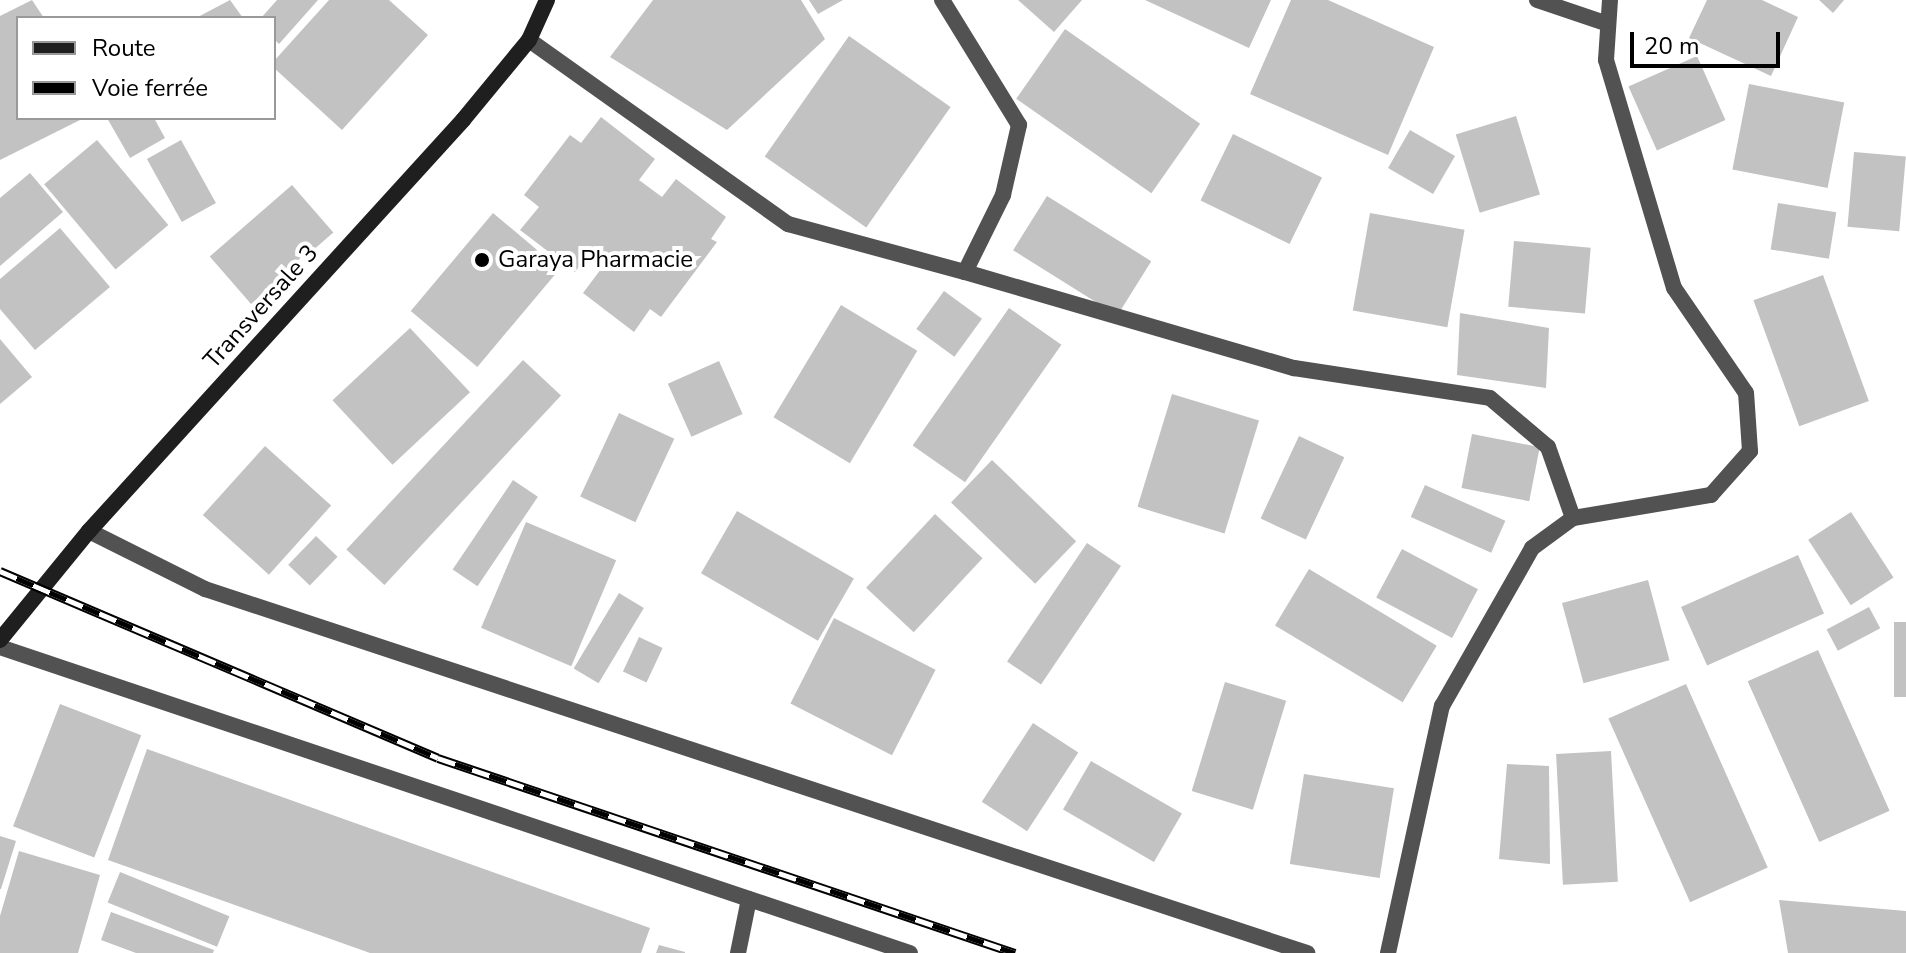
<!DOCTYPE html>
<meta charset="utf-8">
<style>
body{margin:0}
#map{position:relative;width:1906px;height:953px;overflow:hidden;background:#fff;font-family:"Nunito Sans",sans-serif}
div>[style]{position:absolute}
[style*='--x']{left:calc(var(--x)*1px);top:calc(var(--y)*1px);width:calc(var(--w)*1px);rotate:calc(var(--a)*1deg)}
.building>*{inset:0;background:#c2c2c2;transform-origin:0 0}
.lane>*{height:16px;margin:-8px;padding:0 8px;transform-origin:8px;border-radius:8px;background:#525252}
.street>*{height:16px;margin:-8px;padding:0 8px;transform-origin:8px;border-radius:8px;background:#525252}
.secondary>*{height:16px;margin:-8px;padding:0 8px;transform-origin:8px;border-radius:8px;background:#1f1f1f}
.rail>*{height:9px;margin-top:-4.5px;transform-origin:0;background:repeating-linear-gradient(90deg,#fff 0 18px,#000 0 36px);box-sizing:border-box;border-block:2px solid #000}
.dots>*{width:22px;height:22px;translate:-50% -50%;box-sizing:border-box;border:4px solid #fff;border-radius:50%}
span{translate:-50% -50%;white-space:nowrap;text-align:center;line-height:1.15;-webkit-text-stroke:8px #fff;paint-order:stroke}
.poi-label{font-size:24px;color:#000}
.left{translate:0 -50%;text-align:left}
.street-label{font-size:24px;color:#000}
.legend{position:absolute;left:16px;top:16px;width:260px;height:104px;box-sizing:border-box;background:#fff;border:2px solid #999;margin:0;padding:10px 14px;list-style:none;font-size:24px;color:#000}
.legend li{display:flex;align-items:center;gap:16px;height:40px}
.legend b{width:40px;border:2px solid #999}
.scale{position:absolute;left:1630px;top:32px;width:150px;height:36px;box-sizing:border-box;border:4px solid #000;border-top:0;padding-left:10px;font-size:24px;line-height:28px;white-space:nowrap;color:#000;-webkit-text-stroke:6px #fff;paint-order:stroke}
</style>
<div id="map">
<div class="building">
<div style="clip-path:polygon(32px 0,44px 18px,18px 18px,18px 118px,84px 118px,0 160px,0 16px)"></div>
<div style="clip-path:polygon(230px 0,243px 18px,196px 18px)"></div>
<div style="clip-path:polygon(277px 0,318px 0,279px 44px,274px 39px,274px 18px,261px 18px)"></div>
<div style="clip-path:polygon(329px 0,389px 0,428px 35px,342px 130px,274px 68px,274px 61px)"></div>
<div style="clip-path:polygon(653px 0,801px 0,825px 39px,727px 130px,610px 57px)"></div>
<div style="clip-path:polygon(809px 0,843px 0,818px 14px)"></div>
<div style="clip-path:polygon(1018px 0,1082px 0,1054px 32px)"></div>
<div style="clip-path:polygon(1145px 0,1271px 0,1249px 48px)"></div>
<div style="clip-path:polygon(1291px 0,1328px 0,1434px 47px,1388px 155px,1250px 94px)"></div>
<div style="clip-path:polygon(1707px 0,1762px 0,1798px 17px,1771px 76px,1689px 38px)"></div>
<div style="clip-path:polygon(1819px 0,1844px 0,1833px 13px)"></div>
<div style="left:1065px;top:29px;width:165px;height:85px;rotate:35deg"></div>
<div style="left:849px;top:36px;width:124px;height:147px;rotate:35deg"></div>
<div style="left:1697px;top:56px;width:70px;height:75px;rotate:66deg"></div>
<div style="left:1749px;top:84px;width:97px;height:87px;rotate:11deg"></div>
<div style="left:1516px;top:116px;width:82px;height:63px;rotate:73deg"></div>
<div style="clip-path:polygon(601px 117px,655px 159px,639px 180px,662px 197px,676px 179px,726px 217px,711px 239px,717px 242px,661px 317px,650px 309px,634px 332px,583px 293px,601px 269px,586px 257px,575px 272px,520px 230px,539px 207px,524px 195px,570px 135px,581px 143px)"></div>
<div style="clip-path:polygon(107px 118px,154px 118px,165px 138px,130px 158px)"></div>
<div style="left:1410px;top:130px;width:52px;height:44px;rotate:30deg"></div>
<div style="left:1233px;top:134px;width:99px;height:74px;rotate:26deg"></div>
<div style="left:97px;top:140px;width:111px;height:69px;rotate:50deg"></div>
<div style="left:181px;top:140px;width:72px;height:39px;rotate:61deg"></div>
<div style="left:1854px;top:152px;width:52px;height:75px;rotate:5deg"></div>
<div style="clip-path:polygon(30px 173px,63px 212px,0 266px,0 198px)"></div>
<div style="left:292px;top:185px;width:63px;height:109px;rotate:49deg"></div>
<div style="left:1047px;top:196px;width:123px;height:64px;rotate:32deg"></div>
<div style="left:1778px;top:203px;width:59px;height:47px;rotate:9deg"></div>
<div style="left:493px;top:213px;width:87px;height:128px;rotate:40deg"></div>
<div style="left:1370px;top:213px;width:96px;height:99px;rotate:10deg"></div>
<div style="clip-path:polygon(60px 228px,110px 287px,35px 350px,0 309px,0 279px)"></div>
<div style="left:1514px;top:241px;width:77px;height:66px;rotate:5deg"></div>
<div style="left:1823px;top:275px;width:134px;height:74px;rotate:70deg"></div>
<div style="left:944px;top:291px;width:47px;height:47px;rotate:36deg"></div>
<div style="left:841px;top:305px;width:89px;height:131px;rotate:31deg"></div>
<div style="left:1009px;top:308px;width:64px;height:168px;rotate:35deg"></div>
<div style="clip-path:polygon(1460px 313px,1549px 328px,1546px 388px,1457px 375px)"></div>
<div style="left:410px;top:328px;width:88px;height:106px;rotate:47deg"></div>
<div style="clip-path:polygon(0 339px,32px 377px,0 404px)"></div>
<div style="left:523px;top:360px;width:52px;height:259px;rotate:43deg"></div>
<div style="left:719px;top:361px;width:58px;height:56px;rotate:66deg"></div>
<div style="left:1172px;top:394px;width:91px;height:118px;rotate:17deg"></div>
<div style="left:619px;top:413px;width:61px;height:92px;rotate:25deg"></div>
<div style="left:1472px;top:434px;width:69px;height:55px;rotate:11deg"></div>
<div style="left:1299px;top:436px;width:50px;height:91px;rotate:25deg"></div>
<div style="left:265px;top:446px;width:89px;height:93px;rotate:42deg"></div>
<div style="left:992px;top:460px;width:117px;height:59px;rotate:44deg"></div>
<div style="left:513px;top:480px;width:30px;height:108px;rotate:34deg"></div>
<div style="left:1425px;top:485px;width:88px;height:35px;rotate:24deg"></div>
<div style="left:737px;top:511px;width:135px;height:72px;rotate:30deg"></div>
<div style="left:1851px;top:512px;width:78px;height:51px;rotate:57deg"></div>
<div style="left:935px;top:514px;width:65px;height:101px;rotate:43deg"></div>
<div style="left:526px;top:522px;width:98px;height:115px;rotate:23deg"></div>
<div style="left:316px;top:536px;width:30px;height:40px;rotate:44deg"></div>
<div style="left:1087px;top:543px;width:41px;height:143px;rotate:34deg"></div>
<div style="left:1402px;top:549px;width:86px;height:55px;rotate:28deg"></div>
<div style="left:1798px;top:555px;width:64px;height:128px;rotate:66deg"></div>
<div style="left:1309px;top:569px;width:149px;height:66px;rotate:31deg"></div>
<div style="left:1648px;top:580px;width:83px;height:89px;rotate:75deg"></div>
<div style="left:619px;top:593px;width:29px;height:88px;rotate:31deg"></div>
<div style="left:1869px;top:607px;width:24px;height:48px;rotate:62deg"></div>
<div style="left:834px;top:618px;width:114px;height:96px;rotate:27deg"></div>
<div style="left:1894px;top:622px;width:12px;height:75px"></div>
<div style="left:639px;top:637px;width:26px;height:38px;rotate:25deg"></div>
<div style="left:1818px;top:650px;width:176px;height:77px;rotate:66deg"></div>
<div style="left:1225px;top:682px;width:64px;height:114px;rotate:17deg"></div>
<div style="left:1686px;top:684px;width:201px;height:85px;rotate:66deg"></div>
<div style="left:60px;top:704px;width:87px;height:131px;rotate:21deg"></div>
<div style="left:1033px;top:723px;width:54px;height:94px;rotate:33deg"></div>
<div style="clip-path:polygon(147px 749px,650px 928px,641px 953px,370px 953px,108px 860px)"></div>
<div style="left:1611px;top:751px;width:131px;height:55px;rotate:87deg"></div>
<div style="left:1091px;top:761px;width:105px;height:56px;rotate:30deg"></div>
<div style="clip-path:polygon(1507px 764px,1549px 766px,1550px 864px,1499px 859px)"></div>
<div style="left:1304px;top:774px;width:91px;height:91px;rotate:9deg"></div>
<div style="clip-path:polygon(0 836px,16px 841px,1px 889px,0 889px)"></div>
<div style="clip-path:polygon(19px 851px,100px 875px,78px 953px,0 953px,0 916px)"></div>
<div style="left:120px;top:872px;width:118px;height:33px;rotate:22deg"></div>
<div style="clip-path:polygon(1779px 900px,1906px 911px,1906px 953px,1788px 953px)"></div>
<div style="clip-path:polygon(111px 912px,214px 950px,213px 953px,136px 953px,101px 940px)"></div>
<div style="clip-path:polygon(659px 945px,685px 952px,685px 953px,656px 953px)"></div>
</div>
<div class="lane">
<div style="--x:1537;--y:0;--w:75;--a:18.7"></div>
</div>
<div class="street">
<div style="--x:529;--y:40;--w:318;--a:35.4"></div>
<div style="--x:788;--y:224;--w:183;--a:15.2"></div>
<div style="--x:965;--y:272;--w:86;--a:-63.7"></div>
<div style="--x:1003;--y:195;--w:72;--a:-77.1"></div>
<div style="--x:1019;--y:125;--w:147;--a:-121.6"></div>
<div style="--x:965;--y:272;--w:343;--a:16.3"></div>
<div style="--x:1294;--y:368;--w:198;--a:8.7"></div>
<div style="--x:1490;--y:398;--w:76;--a:40.2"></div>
<div style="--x:1548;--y:447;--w:75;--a:70.6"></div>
<div style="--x:89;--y:531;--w:130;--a:26.6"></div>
<div style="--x:205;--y:589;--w:1161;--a:18.28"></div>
<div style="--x:0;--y:647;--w:960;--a:18.59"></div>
<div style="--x:738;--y:953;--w:55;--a:-78.5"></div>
<div style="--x:1388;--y:953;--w:253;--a:-77.7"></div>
<div style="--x:1442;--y:706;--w:182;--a:-60.3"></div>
<div style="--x:1532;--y:548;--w:51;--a:-36.2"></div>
<div style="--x:1573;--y:518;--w:140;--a:-9.5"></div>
<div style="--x:1711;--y:495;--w:59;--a:-48.4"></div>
<div style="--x:1750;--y:451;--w:58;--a:-93.9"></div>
<div style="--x:1746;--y:393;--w:127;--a:-124.4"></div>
<div style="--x:1674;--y:288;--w:238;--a:-106.6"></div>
<div style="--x:1606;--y:60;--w:60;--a:-86.2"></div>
</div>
<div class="secondary">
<div style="--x:0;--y:640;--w:141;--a:-50.8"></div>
<div style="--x:89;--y:531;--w:556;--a:-47.7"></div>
<div style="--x:463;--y:120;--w:104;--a:-50.5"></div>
<div style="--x:529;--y:40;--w:44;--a:-65.8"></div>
</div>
<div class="rail">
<div style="--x:0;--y:571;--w:476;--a:23.1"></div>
<div style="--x:438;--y:758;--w:609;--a:18.67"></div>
</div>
<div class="dots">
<div style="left:482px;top:260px;background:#000"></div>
</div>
<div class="poi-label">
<span class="left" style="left:498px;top:260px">Garaya Pharmacie</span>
</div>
<div class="street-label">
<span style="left:261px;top:307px;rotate:-48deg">Transversale 3</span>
</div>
<ul class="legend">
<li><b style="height:10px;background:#1f1f1f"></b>Route</li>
<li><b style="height:10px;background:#000"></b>Voie ferrée</li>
</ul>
<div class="scale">20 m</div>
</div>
